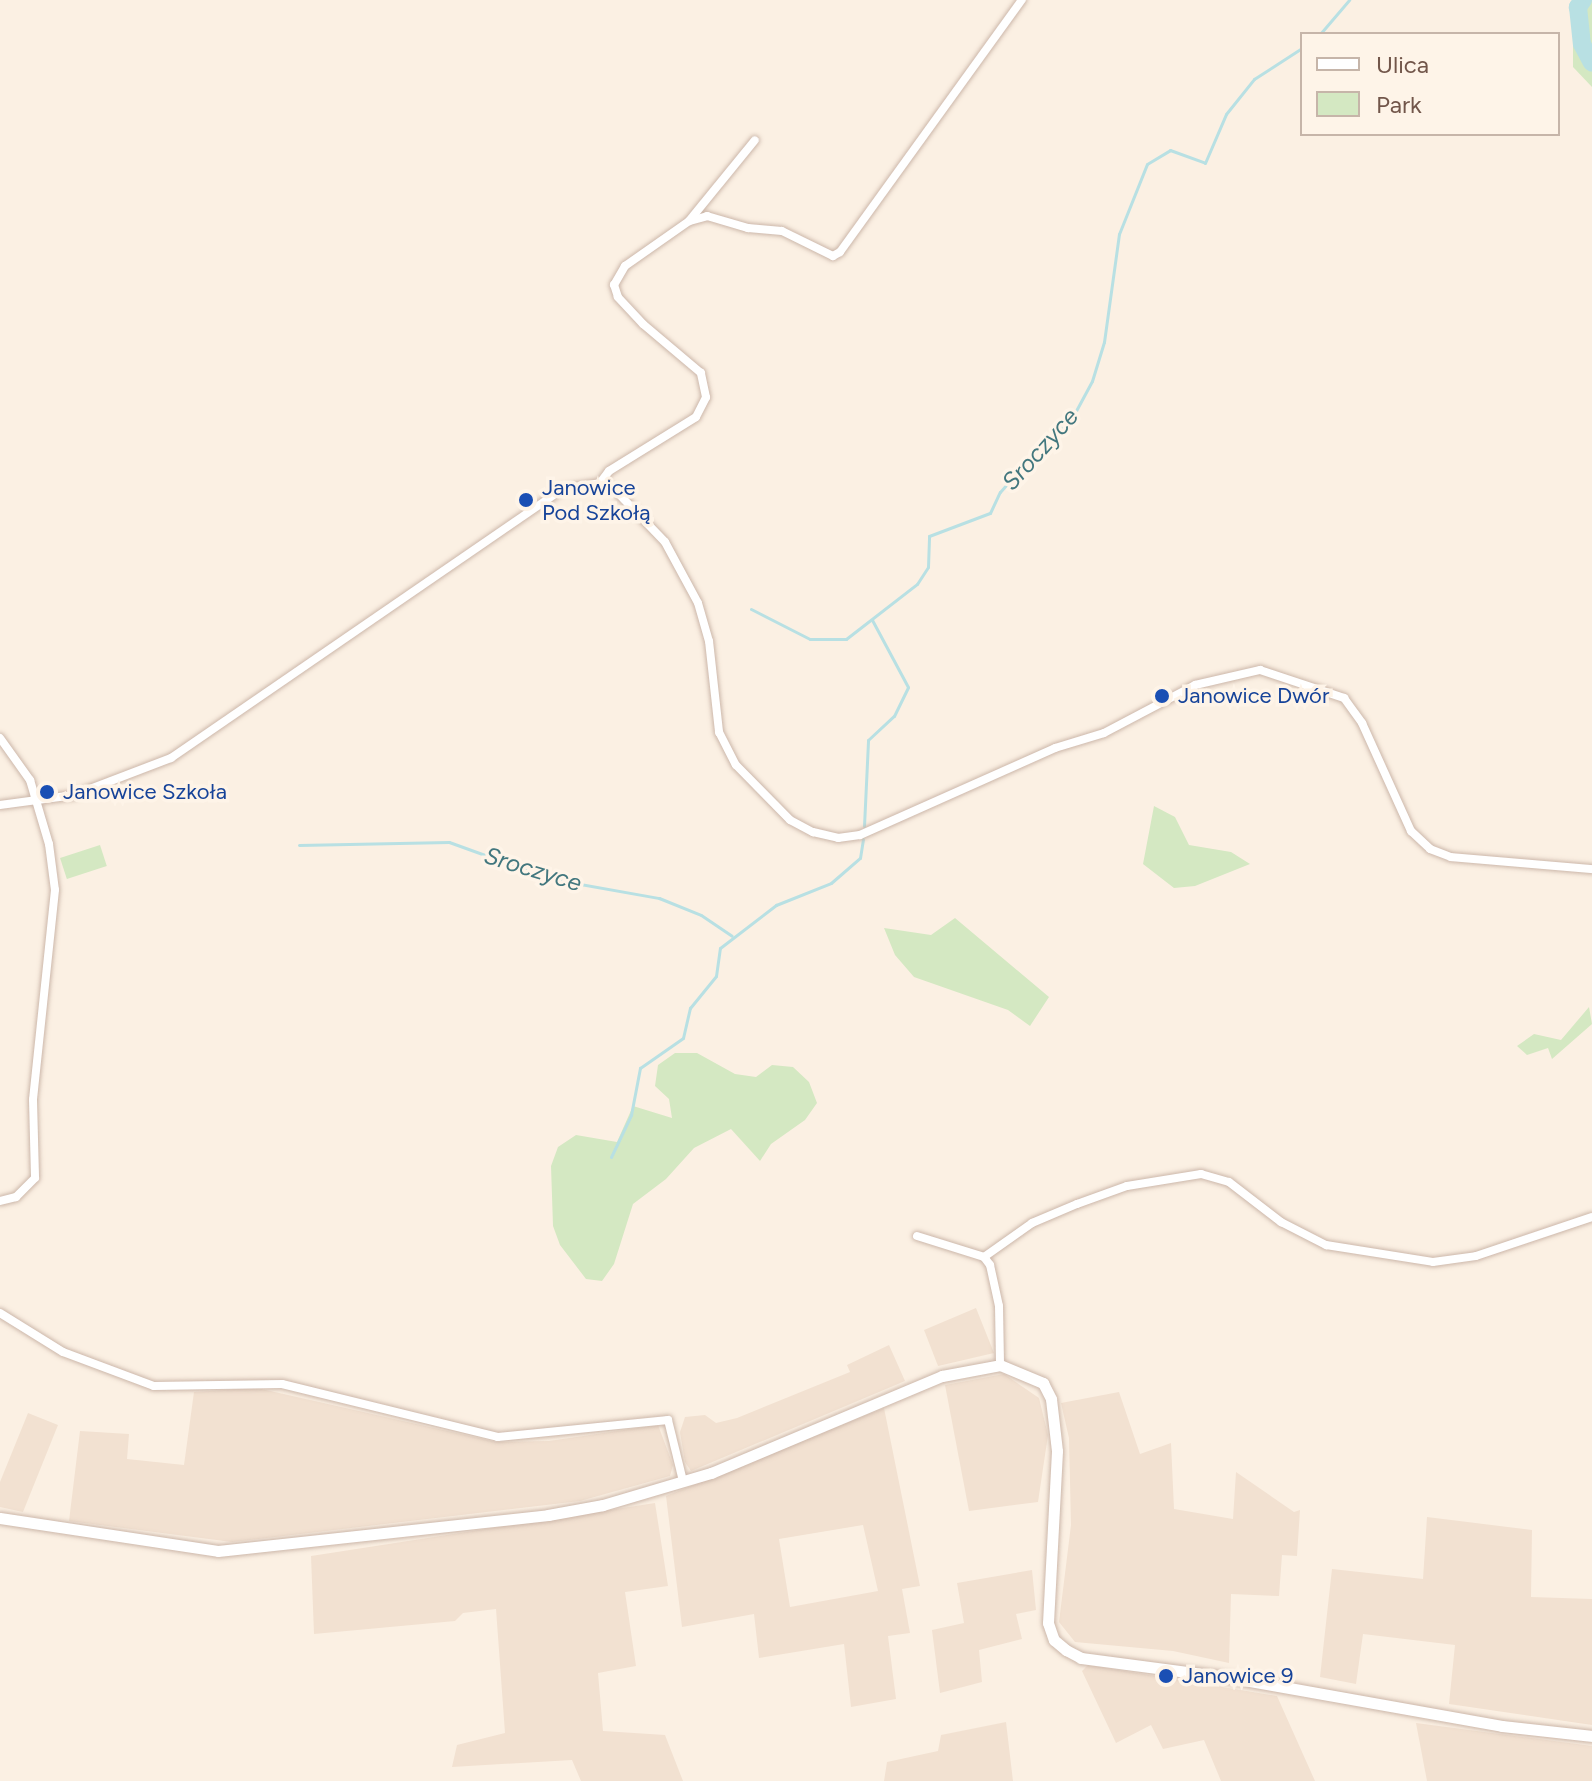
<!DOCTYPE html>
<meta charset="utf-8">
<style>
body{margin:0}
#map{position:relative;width:1592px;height:1781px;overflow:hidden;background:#fbf0e3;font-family:Figtree,sans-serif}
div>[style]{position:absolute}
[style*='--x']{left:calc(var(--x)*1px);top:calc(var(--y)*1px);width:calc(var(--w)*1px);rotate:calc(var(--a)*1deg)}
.residential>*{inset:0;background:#f2e1d1}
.green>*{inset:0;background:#d4e8c2;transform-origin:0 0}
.stream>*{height:3px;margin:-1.5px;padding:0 1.5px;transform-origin:1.5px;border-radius:1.5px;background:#b8e0e3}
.river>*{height:18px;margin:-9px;padding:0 9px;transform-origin:9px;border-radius:9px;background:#b8e0e3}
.roads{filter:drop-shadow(0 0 2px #ccb7aa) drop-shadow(0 0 2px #ccb7aa)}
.street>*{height:8px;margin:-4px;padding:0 4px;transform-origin:4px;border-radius:4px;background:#fff}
.secondary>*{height:11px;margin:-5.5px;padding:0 5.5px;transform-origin:5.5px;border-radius:5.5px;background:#fff}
.dots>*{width:22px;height:22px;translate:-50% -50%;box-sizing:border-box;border:4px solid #fef4e8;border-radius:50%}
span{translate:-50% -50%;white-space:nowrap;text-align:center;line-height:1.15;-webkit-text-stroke:7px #fef4e8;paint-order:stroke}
.transit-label{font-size:22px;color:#164399}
.left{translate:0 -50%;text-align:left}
.water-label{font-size:24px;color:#42777e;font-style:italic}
.legend{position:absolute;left:1300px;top:32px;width:260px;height:104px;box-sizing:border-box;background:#fef4e8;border:2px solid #c6b5a9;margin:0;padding:10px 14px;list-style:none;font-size:24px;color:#72564a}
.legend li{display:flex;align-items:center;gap:16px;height:40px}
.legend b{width:40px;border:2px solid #c6b5a9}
</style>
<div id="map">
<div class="residential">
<div style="clip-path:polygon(976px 1308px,994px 1353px,938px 1366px,924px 1330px)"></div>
<div style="clip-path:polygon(889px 1345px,905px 1381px,691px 1471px,685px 1462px,680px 1432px,685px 1417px,705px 1415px,716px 1423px,737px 1418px,850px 1372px,847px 1365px)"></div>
<div style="clip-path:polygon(1004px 1374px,1039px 1398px,1048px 1435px,1038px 1502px,969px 1511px,945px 1385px)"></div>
<div style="clip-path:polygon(257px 1388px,496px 1442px,549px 1441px,658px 1425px,673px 1465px,670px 1476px,580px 1501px,232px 1542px,69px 1521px,80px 1431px,129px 1434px,127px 1459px,184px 1465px,194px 1392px)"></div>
<div style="clip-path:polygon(1119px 1392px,1140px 1454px,1171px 1443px,1174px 1509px,1233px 1519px,1236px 1472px,1294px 1512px,1300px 1510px,1297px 1556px,1282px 1555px,1279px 1596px,1231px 1594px,1229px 1663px,1173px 1651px,1075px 1642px,1059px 1622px,1071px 1525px,1069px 1438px,1061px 1403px)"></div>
<div style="clip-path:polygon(evenodd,884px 1408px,920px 1586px,902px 1589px,910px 1633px,888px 1636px,896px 1699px,851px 1707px,844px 1644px,759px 1658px,754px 1614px,682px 1627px,666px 1496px,884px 1408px,863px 1525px,878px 1591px,790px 1607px,779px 1539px,863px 1525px)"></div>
<div style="clip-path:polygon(28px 1413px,58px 1425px,23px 1512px,0 1507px,0 1482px)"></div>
<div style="clip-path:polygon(655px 1503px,668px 1586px,625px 1592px,636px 1666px,598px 1673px,603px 1731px,665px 1735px,683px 1781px,581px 1781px,572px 1760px,452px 1767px,457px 1745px,505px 1733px,496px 1609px,463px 1613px,455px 1621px,314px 1634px,311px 1556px)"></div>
<div style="clip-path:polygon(1427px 1517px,1532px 1530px,1531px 1597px,1592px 1599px,1592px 1725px,1449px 1704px,1455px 1645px,1363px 1634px,1356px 1684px,1320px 1677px,1332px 1569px,1423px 1579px)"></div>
<div style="clip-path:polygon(1032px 1570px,1036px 1610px,1016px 1614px,1022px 1639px,979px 1650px,982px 1682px,940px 1693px,932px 1630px,964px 1623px,957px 1583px)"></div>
<div style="clip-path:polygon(1088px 1665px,1277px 1696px,1315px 1781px,1221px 1781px,1204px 1740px,1163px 1749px,1151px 1725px,1116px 1743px,1082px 1671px)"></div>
<div style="clip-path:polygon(1006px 1722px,1013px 1781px,884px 1781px,887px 1762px,938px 1751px,941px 1735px)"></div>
<div style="clip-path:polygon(1416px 1723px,1592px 1746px,1592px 1781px,1427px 1781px)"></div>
</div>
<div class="green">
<div style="clip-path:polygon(1573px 0,1592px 0,1592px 87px,1573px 67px)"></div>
<div style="clip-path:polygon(1154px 806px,1175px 817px,1189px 845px,1231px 852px,1250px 864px,1195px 886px,1174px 888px,1143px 864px)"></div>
<div style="left:100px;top:845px;width:22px;height:42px;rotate:72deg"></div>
<div style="clip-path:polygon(955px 918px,1049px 997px,1030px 1026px,1008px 1010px,914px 977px,895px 955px,884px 928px,931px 935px)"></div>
<div style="clip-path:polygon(1589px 1007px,1592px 1024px,1552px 1059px,1548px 1048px,1527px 1055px,1517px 1046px,1534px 1034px,1561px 1040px)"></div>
<div style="clip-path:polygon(675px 1053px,697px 1053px,735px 1074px,756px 1077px,772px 1065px,793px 1067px,809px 1082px,817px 1103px,805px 1120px,771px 1144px,760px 1161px,731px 1129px,694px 1148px,666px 1179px,633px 1204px,614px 1264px,602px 1281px,586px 1279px,560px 1245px,553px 1226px,551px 1166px,558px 1147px,576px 1135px,617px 1142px,633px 1106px,672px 1118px,669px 1099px,655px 1086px,658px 1065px)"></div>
</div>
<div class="stream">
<div style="--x:1320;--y:34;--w:45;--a:-49.5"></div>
<div style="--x:751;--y:609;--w:66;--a:27"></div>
<div style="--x:810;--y:639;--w:36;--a:0"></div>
<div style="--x:846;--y:639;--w:90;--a:-37.8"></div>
<div style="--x:917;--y:584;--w:20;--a:-57"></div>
<div style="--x:928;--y:567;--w:31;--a:-88"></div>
<div style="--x:929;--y:536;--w:65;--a:-20.7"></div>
<div style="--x:990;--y:513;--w:23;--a:-65"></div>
<div style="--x:1000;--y:492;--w:74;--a:-48.8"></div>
<div style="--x:1049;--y:436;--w:27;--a:-36"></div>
<div style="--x:1071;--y:420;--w:44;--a:-61.7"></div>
<div style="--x:1092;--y:381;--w:41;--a:-72.9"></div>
<div style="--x:1104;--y:342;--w:109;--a:-82.1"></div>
<div style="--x:1119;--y:234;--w:75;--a:-68.2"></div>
<div style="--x:1147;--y:164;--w:27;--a:-31"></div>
<div style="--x:1170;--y:150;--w:37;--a:20"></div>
<div style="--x:1205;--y:163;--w:53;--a:-66.8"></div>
<div style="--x:1226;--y:114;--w:45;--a:-51.3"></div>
<div style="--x:1254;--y:79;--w:57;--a:-32.9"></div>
<div style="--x:864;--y:826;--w:86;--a:-87.3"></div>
<div style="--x:868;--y:740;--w:35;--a:-43"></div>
<div style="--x:894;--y:716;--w:32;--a:-64"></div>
<div style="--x:908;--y:687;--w:76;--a:-118.2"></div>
<div style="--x:299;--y:845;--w:150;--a:-1.1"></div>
<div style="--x:449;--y:842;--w:109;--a:19.8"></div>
<div style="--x:552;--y:879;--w:109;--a:10.1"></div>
<div style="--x:659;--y:898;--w:45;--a:22"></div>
<div style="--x:701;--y:915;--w:37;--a:34"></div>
<div style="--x:611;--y:1157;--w:47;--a:-64.5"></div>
<div style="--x:631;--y:1115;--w:48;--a:-79.2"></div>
<div style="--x:640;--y:1068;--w:52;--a:-34.9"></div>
<div style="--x:683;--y:1038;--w:31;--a:-77"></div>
<div style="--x:690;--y:1008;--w:41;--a:-50.9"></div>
<div style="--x:716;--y:976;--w:28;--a:-82"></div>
<div style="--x:720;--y:948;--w:71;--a:-37.5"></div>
<div style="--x:776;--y:905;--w:59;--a:-21.8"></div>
<div style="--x:831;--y:883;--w:38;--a:-41"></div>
<div style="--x:860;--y:858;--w:19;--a:-81"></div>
</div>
<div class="river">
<div style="--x:1583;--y:0;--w:9;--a:126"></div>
<div style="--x:1578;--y:7;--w:37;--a:84"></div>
<div style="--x:1582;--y:44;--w:21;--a:62"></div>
</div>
<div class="roads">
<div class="street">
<div style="--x:690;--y:221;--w:18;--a:-16"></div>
<div style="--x:707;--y:216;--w:43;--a:16.3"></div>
<div style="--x:748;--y:228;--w:34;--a:5"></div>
<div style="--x:782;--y:231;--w:57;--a:26.1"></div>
<div style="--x:833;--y:256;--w:8;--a:-30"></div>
<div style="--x:840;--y:252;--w:311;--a:-54.2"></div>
<div style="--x:600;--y:483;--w:15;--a:-53"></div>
<div style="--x:609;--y:471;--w:102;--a:-31.8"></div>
<div style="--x:696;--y:417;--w:22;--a:-63"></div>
<div style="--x:706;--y:397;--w:25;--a:-102"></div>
<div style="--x:701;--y:373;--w:76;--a:-139.8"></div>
<div style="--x:643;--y:324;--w:37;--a:-133"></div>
<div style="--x:618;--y:297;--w:13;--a:-108"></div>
<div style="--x:614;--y:285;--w:22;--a:-60"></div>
<div style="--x:625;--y:266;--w:78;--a:-35.1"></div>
<div style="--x:689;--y:221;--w:104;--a:-50.8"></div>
<div style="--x:0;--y:738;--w:52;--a:54.5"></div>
<div style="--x:30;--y:780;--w:67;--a:73.5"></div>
<div style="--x:49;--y:844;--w:46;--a:82.6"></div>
<div style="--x:55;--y:890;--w:211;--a:96"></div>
<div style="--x:33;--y:1100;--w:78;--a:88.5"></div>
<div style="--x:35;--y:1178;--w:27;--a:135"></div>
<div style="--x:16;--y:1197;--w:16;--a:166"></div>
<div style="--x:0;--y:805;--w:75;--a:-7.7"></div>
<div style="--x:74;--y:795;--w:104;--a:-20.9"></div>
<div style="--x:171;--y:758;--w:475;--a:-34.5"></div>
<div style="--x:563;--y:489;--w:37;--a:-9"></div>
<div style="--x:600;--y:483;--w:17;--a:25"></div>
<div style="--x:615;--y:490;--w:72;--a:46.1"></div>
<div style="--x:665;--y:542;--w:69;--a:61.6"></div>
<div style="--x:698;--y:603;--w:40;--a:74"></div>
<div style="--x:709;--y:641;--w:92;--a:83.7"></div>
<div style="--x:719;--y:732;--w:37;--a:63"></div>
<div style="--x:736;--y:765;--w:77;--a:45.5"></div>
<div style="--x:790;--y:820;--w:26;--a:28"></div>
<div style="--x:813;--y:832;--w:26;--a:13"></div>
<div style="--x:838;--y:838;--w:22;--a:-8"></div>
<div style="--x:860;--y:835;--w:214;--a:-24"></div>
<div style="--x:1055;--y:748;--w:51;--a:-17"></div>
<div style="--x:1104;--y:733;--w:103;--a:-27.8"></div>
<div style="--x:1195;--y:685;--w:67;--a:-13"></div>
<div style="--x:1260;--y:670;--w:89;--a:18.4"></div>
<div style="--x:1344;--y:698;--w:31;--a:54"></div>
<div style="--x:1362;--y:723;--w:119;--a:65.6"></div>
<div style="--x:1411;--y:831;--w:26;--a:43"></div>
<div style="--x:1430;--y:849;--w:22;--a:21"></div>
<div style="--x:1451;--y:857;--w:142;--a:4.9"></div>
<div style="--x:917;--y:1236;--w:70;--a:17.4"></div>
<div style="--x:984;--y:1257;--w:10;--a:53"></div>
<div style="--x:990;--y:1265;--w:42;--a:77.6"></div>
<div style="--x:999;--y:1306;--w:59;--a:89"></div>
<div style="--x:984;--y:1257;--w:59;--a:-35.3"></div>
<div style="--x:1032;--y:1223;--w:49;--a:-22.9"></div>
<div style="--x:1077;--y:1204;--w:53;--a:-19.8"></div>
<div style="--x:1127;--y:1186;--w:75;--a:-9.2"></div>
<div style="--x:1201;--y:1174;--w:29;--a:16"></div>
<div style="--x:1229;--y:1182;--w:66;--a:37.6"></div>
<div style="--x:1281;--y:1222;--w:51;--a:27.1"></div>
<div style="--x:1326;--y:1245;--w:108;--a:9"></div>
<div style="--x:1433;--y:1262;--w:43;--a:-7.9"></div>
<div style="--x:1476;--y:1256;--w:122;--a:-18.6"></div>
<div style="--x:0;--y:1313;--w:74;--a:31.8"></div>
<div style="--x:63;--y:1352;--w:97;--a:20.5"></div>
<div style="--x:154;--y:1386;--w:128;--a:-0.9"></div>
<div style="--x:282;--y:1384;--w:222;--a:13.8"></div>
<div style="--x:498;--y:1437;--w:171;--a:-5.7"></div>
<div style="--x:668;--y:1420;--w:63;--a:76.2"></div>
</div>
<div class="secondary">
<div style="--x:0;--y:1518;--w:220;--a:8.6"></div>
<div style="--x:218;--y:1551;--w:332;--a:-6.2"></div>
<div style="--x:548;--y:1515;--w:56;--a:-10.3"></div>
<div style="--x:603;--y:1505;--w:113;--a:-16.5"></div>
<div style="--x:711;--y:1473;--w:251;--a:-22.8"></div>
<div style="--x:942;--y:1376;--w:59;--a:-10.7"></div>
<div style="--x:1000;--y:1365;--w:47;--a:22.7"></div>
<div style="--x:1043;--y:1383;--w:18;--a:63"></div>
<div style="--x:1051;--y:1399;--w:52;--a:83.4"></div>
<div style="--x:1057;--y:1451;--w:172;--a:93"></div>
<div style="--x:1048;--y:1623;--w:18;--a:71"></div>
<div style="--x:1054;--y:1640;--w:16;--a:40"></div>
<div style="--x:1066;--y:1650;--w:17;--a:28"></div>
<div style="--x:1081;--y:1658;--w:153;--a:7.5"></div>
<div style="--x:1233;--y:1678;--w:273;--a:10.1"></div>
<div style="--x:1502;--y:1726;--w:91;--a:6.3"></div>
</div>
</div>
<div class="dots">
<div style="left:526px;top:500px;background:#1a4fb4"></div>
<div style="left:1162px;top:696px;background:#1a4fb4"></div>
<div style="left:47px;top:792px;background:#1a4fb4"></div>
<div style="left:1166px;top:1676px;background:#1a4fb4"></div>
</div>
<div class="transit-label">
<span class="left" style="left:542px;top:500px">Janowice<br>Pod Szkołą</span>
<span class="left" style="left:1178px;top:696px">Janowice Dwór</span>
<span class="left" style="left:63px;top:792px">Janowice Szkoła</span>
<span class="left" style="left:1182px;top:1676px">Janowice 9</span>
</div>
<div class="water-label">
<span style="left:1040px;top:449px;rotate:-48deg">Sroczyce</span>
<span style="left:533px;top:869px;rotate:17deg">Sroczyce</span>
</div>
<ul class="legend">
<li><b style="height:10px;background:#fff"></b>Ulica</li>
<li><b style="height:22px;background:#d4e8c2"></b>Park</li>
</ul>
</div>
